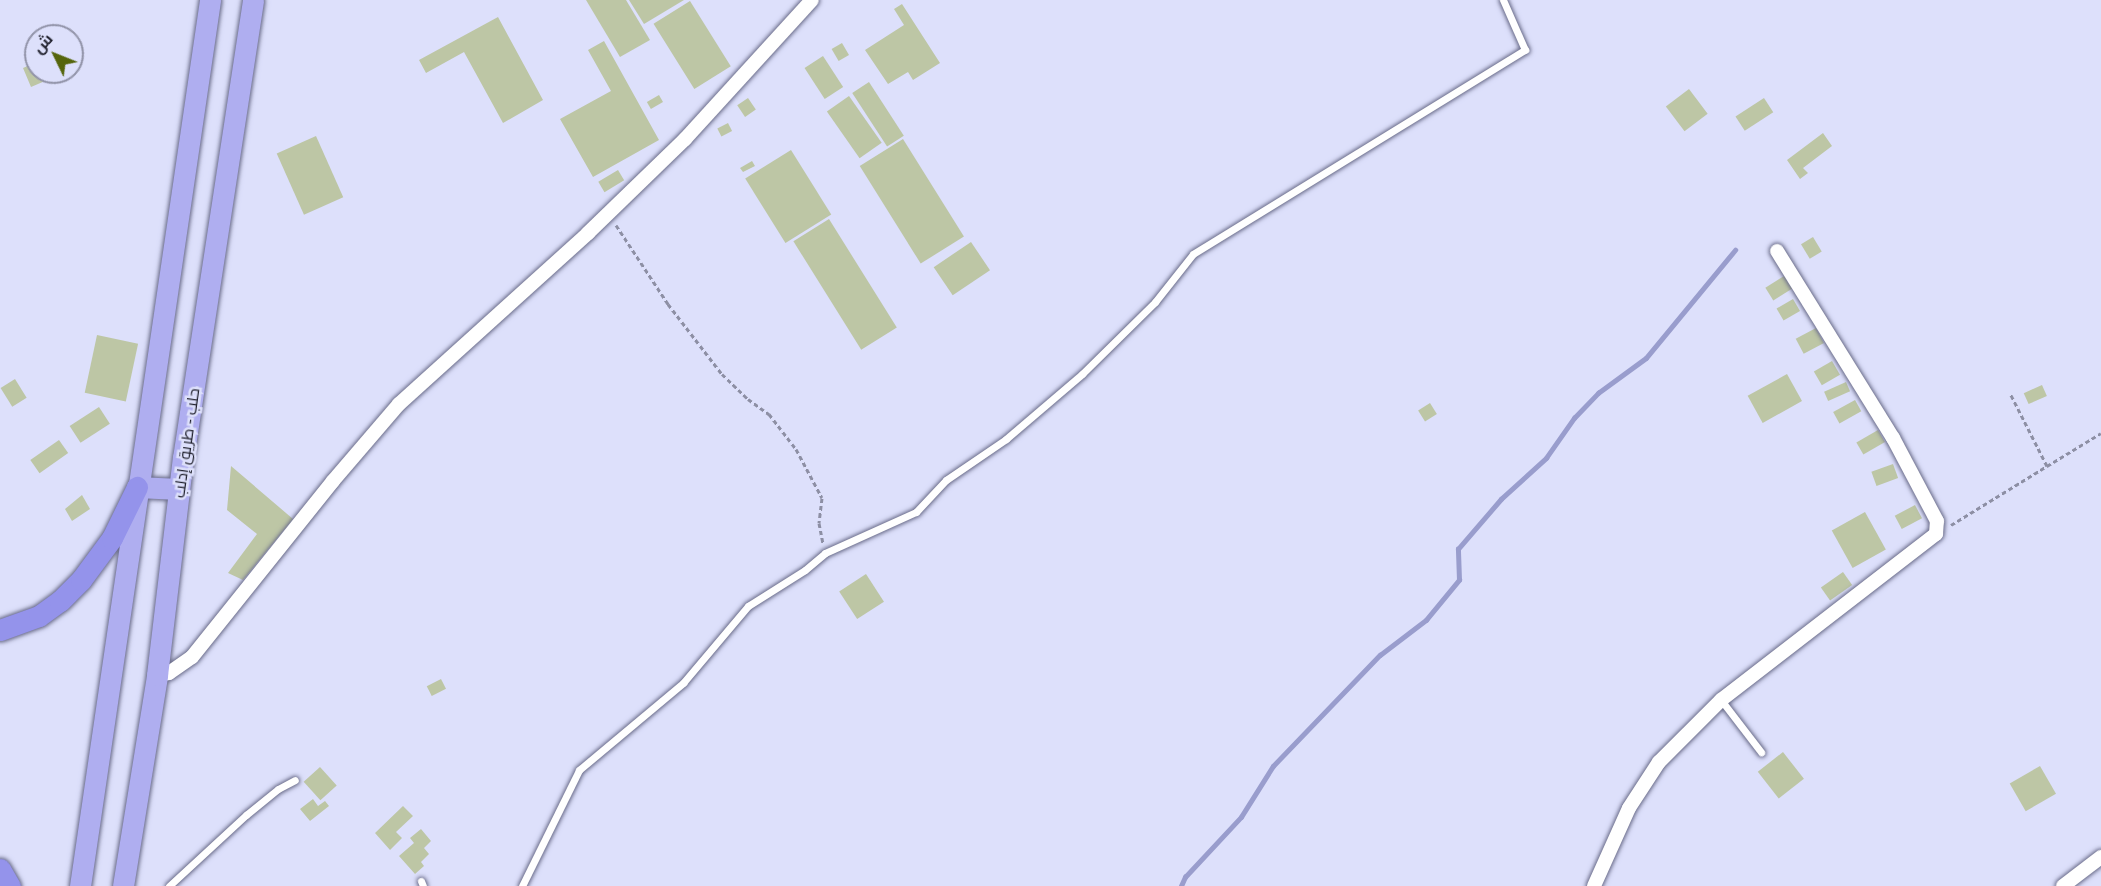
<!DOCTYPE html>
<meta charset="utf-8">
<style>
body{margin:0}
#map{position:relative;width:2101px;height:886px;overflow:hidden;background:#dde0fb;font-family:"Open Sans",Cairo,sans-serif}
div>[style]{position:absolute}
[style*='--x']{left:calc(var(--x)*1px);top:calc(var(--y)*1px);width:calc(var(--w)*1px);rotate:calc(var(--a)*1deg)}
.stream>*{height:4.5px;margin:-2.25px;padding:0 2.25px;transform-origin:2.25px;border-radius:2.25px;background:#999dcd}
.building>*{inset:0;background:#bdc6a5;transform-origin:0 0}
.path>*{height:3px;margin-top:-1.5px;transform-origin:0;background:repeating-linear-gradient(90deg,#8d8fa4 0 4.5px,transparent 0 7.5px)}
.roads{filter:drop-shadow(0 0 2px #696b89) drop-shadow(0 0 2px #696b89)}
.service>*{height:7px;margin:-3.5px;padding:0 3.5px;transform-origin:3.5px;border-radius:3.5px;background:#fff}
.minor>*{height:14px;margin:-7px;padding:0 7px;transform-origin:7px;border-radius:7px;background:#fff}
.primary>*{height:21px;margin:-10.5px;padding:0 10.5px;transform-origin:10.5px;border-radius:10.5px;background:#afaef0}
.trunk>*{height:21px;margin:-10.5px;padding:0 10.5px;transform-origin:10.5px;border-radius:10.5px;background:#9493eb}
span{translate:-50% -50%;white-space:nowrap;text-align:center;line-height:1.15;-webkit-text-stroke:5px #dde0fb;paint-order:stroke}
.street-label{font-size:16px;color:#1e1f2b}
.north{position:absolute;left:24px;top:24px;width:60px;height:60px;box-sizing:border-box;background:#dde0fb;border:2px solid #9193a8;border-radius:50%;rotate:313deg;font-size:16px;font-weight:700;line-height:24px;text-align:center;color:#1e1f2b}
.north::after{content:'';display:block;margin:auto;width:21px;height:27px;background:#55650c;clip-path:polygon(50% 0,100% 100%,50% 72%,0 100%)}
</style>
<div id="map">
<div class="stream">
<div style="--x:1181;--y:886;--w:10;--a:-66"></div>
<div style="--x:1185;--y:877;--w:82;--a:-47"></div>
<div style="--x:1241;--y:817;--w:60;--a:-57.9"></div>
<div style="--x:1273;--y:766;--w:154;--a:-46.1"></div>
<div style="--x:1380;--y:655;--w:58;--a:-37.3"></div>
<div style="--x:1426;--y:620;--w:52;--a:-50.5"></div>
<div style="--x:1459;--y:580;--w:31;--a:-92"></div>
<div style="--x:1458;--y:549;--w:66;--a:-49.3"></div>
<div style="--x:1501;--y:499;--w:61;--a:-42.3"></div>
<div style="--x:1546;--y:458;--w:49;--a:-55"></div>
<div style="--x:1574;--y:418;--w:35;--a:-46"></div>
<div style="--x:1598;--y:393;--w:59;--a:-36.1"></div>
<div style="--x:1646;--y:358;--w:140;--a:-50.5"></div>
</div>
<div class="building">
<div style="clip-path:polygon(586px 0,626px 0,650px 40px,620px 57px)"></div>
<div style="clip-path:polygon(629px 0,684px 0,644px 24px)"></div>
<div style="left:690px;top:1px;width:77px;height:43px;rotate:58deg"></div>
<div style="clip-path:polygon(902px 4px,940px 63px,913px 80px,908px 72px,888px 84px,865px 50px,904px 25px,894px 9px)"></div>
<div style="clip-path:polygon(498px 17px,543px 100px,503px 123px,464px 52px,426px 73px,419px 60px)"></div>
<div style="clip-path:polygon(604px 41px,659px 140px,593px 177px,560px 119px,611px 91px,588px 50px)"></div>
<div style="left:842px;top:43px;width:14px;height:12px;rotate:60deg"></div>
<div style="left:823px;top:56px;width:37px;height:22px;rotate:57deg"></div>
<div style="clip-path:polygon(36px 57px,36px 72px,42px 72px,45px 81px,31px 87px,23px 68px,30px 65px,28px 61px)"></div>
<div style="left:869px;top:82px;width:64px;height:20px;rotate:57deg"></div>
<div style="left:1689px;top:89px;width:31px;height:29px;rotate:53deg"></div>
<div style="left:659px;top:95px;width:8px;height:14px;rotate:60deg"></div>
<div style="left:849px;top:96px;width:57px;height:27px;rotate:55deg"></div>
<div style="left:748px;top:98px;width:14px;height:13px;rotate:56deg"></div>
<div style="left:1764px;top:98px;width:17px;height:34px;rotate:57deg"></div>
<div style="left:728px;top:123px;width:9px;height:12px;rotate:63deg"></div>
<div style="clip-path:polygon(1823px 133px,1832px 146px,1803px 168px,1808px 173px,1800px 179px,1787px 160px)"></div>
<div style="left:316px;top:136px;width:67px;height:43px;rotate:66deg"></div>
<div style="left:903px;top:139px;width:115px;height:51px;rotate:58deg"></div>
<div style="left:791px;top:150px;width:76px;height:54px;rotate:58deg"></div>
<div style="clip-path:polygon(752px 161px,755px 166px,743px 172px,740px 168px)"></div>
<div style="left:618px;top:170px;width:12px;height:23px;rotate:59deg"></div>
<div style="left:829px;top:219px;width:128px;height:42px;rotate:58deg"></div>
<div style="left:1813px;top:237px;width:17px;height:14px;rotate:59deg"></div>
<div style="left:971px;top:242px;width:34px;height:45px;rotate:56deg"></div>
<div style="left:1784px;top:276px;width:15px;height:22px;rotate:58deg"></div>
<div style="left:1793px;top:299px;width:14px;height:19px;rotate:60deg"></div>
<div style="left:1816px;top:328px;width:17px;height:23px;rotate:62deg"></div>
<div style="left:97px;top:335px;width:42px;height:59px;rotate:12deg"></div>
<div style="left:1832px;top:361px;width:16px;height:21px;rotate:60deg"></div>
<div style="left:1787px;top:374px;width:31px;height:45px;rotate:61deg"></div>
<div style="left:15px;top:379px;width:22px;height:17px;rotate:58deg"></div>
<div style="left:1846px;top:382px;width:10px;height:24px;rotate:66deg"></div>
<div style="left:2042px;top:385px;width:12px;height:20px;rotate:66deg"></div>
<div style="left:1855px;top:400px;width:13px;height:25px;rotate:61deg"></div>
<div style="left:1430px;top:403px;width:13px;height:14px;rotate:58deg"></div>
<div style="left:99px;top:407px;width:20px;height:35px;rotate:57deg"></div>
<div style="left:1878px;top:430px;width:14px;height:25px;rotate:60deg"></div>
<div style="left:59px;top:440px;width:16px;height:35px;rotate:55deg"></div>
<div style="left:1893px;top:464px;width:15px;height:23px;rotate:70deg"></div>
<div style="clip-path:polygon(231px 466px,293px 519px,243px 580px,228px 573px,257px 534px,227px 510px)"></div>
<div style="clip-path:polygon(82px 495px,90px 509px,72px 521px,65px 509px)"></div>
<div style="left:1915px;top:505px;width:15px;height:23px;rotate:62deg"></div>
<div style="left:1865px;top:512px;width:43px;height:38px;rotate:61deg"></div>
<div style="left:1843px;top:572px;width:16px;height:27px;rotate:55deg"></div>
<div style="left:866px;top:574px;width:33px;height:32px;rotate:57deg"></div>
<div style="left:441px;top:679px;width:11px;height:16px;rotate:63deg"></div>
<div style="left:1783px;top:752px;width:34px;height:32px;rotate:52deg"></div>
<div style="left:2040px;top:766px;width:32px;height:35px;rotate:60deg"></div>
<div style="left:320px;top:767px;width:25px;height:22px;rotate:48deg"></div>
<div style="clip-path:polygon(313px 799px,318px 806px,325px 801px,329px 806px,310px 821px,300px 809px)"></div>
<div style="clip-path:polygon(403px 806px,413px 816px,396px 832px,402px 838px,390px 850px,375px 833px)"></div>
<div style="clip-path:polygon(421px 829px,431px 841px,424px 848px,429px 854px,421px 862px,424px 866px,415px 874px,399px 856px,414px 843px,410px 838px)"></div>
</div>
<div class="path">
<div style="--x:616;--y:225;--w:95;--a:56.6"></div>
<div style="--x:668;--y:304;--w:88;--a:52.4"></div>
<div style="--x:722;--y:374;--w:36;--a:44"></div>
<div style="--x:748;--y:399;--w:26;--a:36"></div>
<div style="--x:769;--y:414;--w:44;--a:52.4"></div>
<div style="--x:796;--y:449;--w:55;--a:62"></div>
<div style="--x:822;--y:498;--w:25;--a:97"></div>
<div style="--x:819;--y:523;--w:20;--a:79"></div>
<div style="--x:2047;--y:466;--w:63;--a:-31.4"></div>
<div style="--x:1951;--y:525;--w:113;--a:-31.6"></div>
<div style="--x:2047;--y:466;--w:80;--a:-116.9"></div>
</div>
<div class="roads">
<div class="service">
<div style="--x:1721;--y:700;--w:66;--a:52.4"></div>
<div style="--x:421;--y:881;--w:5;--a:68"></div>
<div style="--x:169;--y:886;--w:105;--a:-42.7"></div>
<div style="--x:246;--y:815;--w:41;--a:-39.1"></div>
<div style="--x:278;--y:789;--w:19;--a:-28"></div>
<div style="--x:522;--y:886;--w:129;--a:-63.8"></div>
<div style="--x:579;--y:770;--w:136;--a:-39.9"></div>
<div style="--x:683;--y:683;--w:101;--a:-49.8"></div>
<div style="--x:748;--y:606;--w:67;--a:-32.3"></div>
<div style="--x:805;--y:570;--w:26;--a:-40"></div>
<div style="--x:825;--y:553;--w:100;--a:-24.3"></div>
<div style="--x:916;--y:512;--w:44;--a:-46.8"></div>
<div style="--x:946;--y:480;--w:73;--a:-34.3"></div>
<div style="--x:1006;--y:439;--w:100;--a:-40.5"></div>
<div style="--x:1082;--y:374;--w:103;--a:-44.6"></div>
<div style="--x:1155;--y:302;--w:61;--a:-51.6"></div>
<div style="--x:1193;--y:254;--w:390;--a:-31.6"></div>
<div style="--x:1525;--y:50;--w:55;--a:-113.7"></div>
</div>
<div class="minor">
<div style="--x:157;--y:675;--w:12;--a:-9"></div>
<div style="--x:169;--y:673;--w:28;--a:-35"></div>
<div style="--x:192;--y:657;--w:226;--a:-51.3"></div>
<div style="--x:333;--y:481;--w:101;--a:-49.4"></div>
<div style="--x:399;--y:404;--w:255;--a:-42.1"></div>
<div style="--x:588;--y:233;--w:135;--a:-44.1"></div>
<div style="--x:685;--y:139;--w:188;--a:-47.6"></div>
<div style="--x:1594;--y:886;--w:85;--a:-65.8"></div>
<div style="--x:1629;--y:808;--w:55;--a:-56.9"></div>
<div style="--x:1659;--y:762;--w:88;--a:-45"></div>
<div style="--x:1721;--y:700;--w:272;--a:-37.7"></div>
<div style="--x:1936;--y:534;--w:13;--a:-86"></div>
<div style="--x:1937;--y:521;--w:94;--a:-117.9"></div>
<div style="--x:1893;--y:438;--w:220;--a:-121.8"></div>
<div style="--x:2063;--y:886;--w:48;--a:-37.3"></div>
</div>
<div class="primary">
<div style="--x:137;--y:487;--w:42;--a:2.7"></div>
<div style="--x:80;--y:886;--w:895;--a:-81.65"></div>
<div style="--x:123;--y:886;--w:214;--a:-80.8"></div>
<div style="--x:157;--y:675;--w:219;--a:-83.2"></div>
<div style="--x:183;--y:458;--w:463;--a:-81.3"></div>
</div>
<div class="trunk">
<div style="--x:0;--y:630;--w:41;--a:-19.7"></div>
<div style="--x:39;--y:616;--w:26;--a:-36"></div>
<div style="--x:60;--y:601;--w:30;--a:-45"></div>
<div style="--x:81;--y:580;--w:52;--a:-53.6"></div>
<div style="--x:112;--y:538;--w:57;--a:-63.9"></div>
<div style="--x:0;--y:869;--w:20;--a:60"></div>
</div>
</div>
<div class="street-label">
<span style="left:186px;top:443px;rotate:-82deg">حلب - طريق إدلب</span>
</div>
<div class="north">ش</div>
</div>
